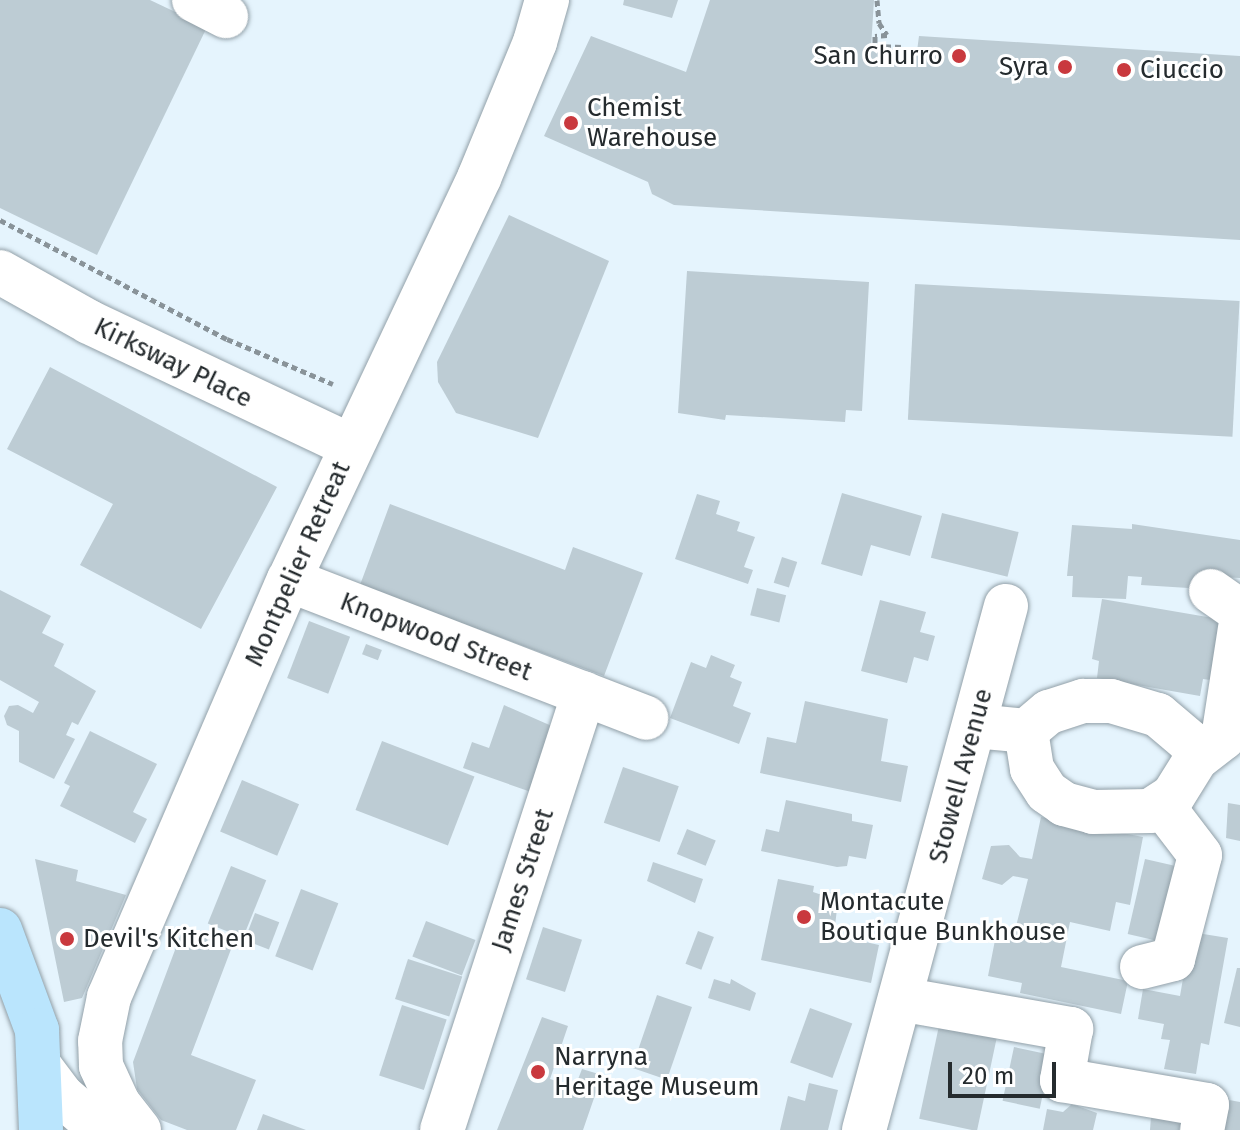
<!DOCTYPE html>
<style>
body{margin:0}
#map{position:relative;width:1240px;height:1130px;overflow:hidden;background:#e5f4fd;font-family:"Fira Sans",sans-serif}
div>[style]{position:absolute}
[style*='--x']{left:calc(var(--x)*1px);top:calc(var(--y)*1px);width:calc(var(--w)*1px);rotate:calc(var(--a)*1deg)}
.building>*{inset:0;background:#bdccd4;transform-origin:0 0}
.path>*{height:5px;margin-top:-2.5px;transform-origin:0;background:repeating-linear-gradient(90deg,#899399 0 6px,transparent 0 10px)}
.roads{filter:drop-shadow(0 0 2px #92a0a8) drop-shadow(0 0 2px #92a0a8)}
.minor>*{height:44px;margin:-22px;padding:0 22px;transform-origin:22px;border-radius:22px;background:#fff}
.major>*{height:44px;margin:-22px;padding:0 22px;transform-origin:22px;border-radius:22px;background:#bae5fd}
.dots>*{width:22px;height:22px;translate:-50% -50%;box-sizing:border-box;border:4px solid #fff;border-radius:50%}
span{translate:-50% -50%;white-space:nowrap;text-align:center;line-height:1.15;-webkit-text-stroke:6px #fff;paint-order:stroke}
.poi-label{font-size:26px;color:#252b2e}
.right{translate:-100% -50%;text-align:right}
.left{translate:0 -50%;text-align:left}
.street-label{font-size:26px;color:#252b2e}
.scale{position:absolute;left:948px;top:1062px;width:108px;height:36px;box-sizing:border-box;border:4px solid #252b2e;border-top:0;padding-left:10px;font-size:24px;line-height:28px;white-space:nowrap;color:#252b2e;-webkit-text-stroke:6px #fff;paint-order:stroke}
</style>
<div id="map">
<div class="building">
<div style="clip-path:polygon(0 0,150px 0,207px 27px,97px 255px,0 208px)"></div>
<div style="clip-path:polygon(624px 0,678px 0,672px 18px,623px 5px)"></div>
<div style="clip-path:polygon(710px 0,874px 0,871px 48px,917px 51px,919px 36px,1240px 56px,1240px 240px,674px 205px,652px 194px,648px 182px,544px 136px,591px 36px,686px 72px)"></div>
<div style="clip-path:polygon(509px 215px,609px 261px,538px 438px,456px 413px,438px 382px,437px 362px)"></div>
<div style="clip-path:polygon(687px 271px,869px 282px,862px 411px,846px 410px,845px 422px,726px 415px,725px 420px,678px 413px)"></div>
<div style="left:915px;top:284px;width:325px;height:136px;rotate:3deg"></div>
<div style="clip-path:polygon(50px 367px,277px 487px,201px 629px,80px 565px,113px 504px,7px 449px)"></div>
<div style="clip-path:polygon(842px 493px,922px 516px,910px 556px,871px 545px,862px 576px,821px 564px)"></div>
<div style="clip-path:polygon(697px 494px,720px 501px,716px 514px,740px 522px,737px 531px,755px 537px,744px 567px,753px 570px,748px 584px,675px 559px)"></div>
<div style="clip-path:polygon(390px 504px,565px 570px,573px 547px,643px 573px,604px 676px,360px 585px)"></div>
<div style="left:942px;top:513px;width:79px;height:46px;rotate:14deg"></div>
<div style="clip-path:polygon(1132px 524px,1240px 540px,1240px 578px,1205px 576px,1204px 589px,1141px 585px,1142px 577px,1128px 576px,1126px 599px,1072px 597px,1073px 576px,1067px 576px,1072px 525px,1132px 529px)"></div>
<div style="left:782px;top:557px;width:16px;height:27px;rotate:18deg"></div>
<div style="left:757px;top:588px;width:30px;height:28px;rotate:14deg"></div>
<div style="clip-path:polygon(0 590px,51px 616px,42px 633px,64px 644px,54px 666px,96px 691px,78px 725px,72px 722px,66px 735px,75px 739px,54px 779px,19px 762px,19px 731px,7px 725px,4px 716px,9px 706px,18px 705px,33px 713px,39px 702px,0 680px)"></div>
<div style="clip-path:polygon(1102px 599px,1219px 619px,1210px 680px,1203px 679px,1200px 696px,1097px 678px,1099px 661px,1092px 659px)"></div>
<div style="clip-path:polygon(880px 600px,926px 612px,920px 632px,935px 636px,928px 661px,914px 657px,907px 683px,861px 671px)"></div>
<div style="left:309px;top:621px;width:44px;height:61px;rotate:21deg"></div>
<div style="left:366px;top:644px;width:17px;height:11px;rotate:21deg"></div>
<div style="clip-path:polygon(711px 655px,735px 665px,730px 677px,742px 682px,733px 706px,751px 713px,739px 744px,670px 718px,691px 662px,706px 668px)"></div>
<div style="clip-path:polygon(805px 701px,888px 719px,881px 761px,908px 766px,901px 802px,760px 773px,767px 737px,796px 743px)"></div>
<div style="clip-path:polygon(504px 705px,554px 727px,531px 792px,463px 768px,472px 742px,489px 748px)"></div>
<div style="clip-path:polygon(90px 731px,157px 764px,133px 812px,147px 819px,135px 843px,60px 806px,70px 786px,64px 783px)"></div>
<div style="left:382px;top:741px;width:99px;height:74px;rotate:21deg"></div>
<div style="left:623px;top:767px;width:59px;height:59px;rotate:19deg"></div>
<div style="left:242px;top:780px;width:62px;height:56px;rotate:23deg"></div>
<div style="clip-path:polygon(786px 800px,852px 814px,852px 821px,873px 825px,866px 859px,849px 856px,847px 866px,837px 867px,761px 851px,766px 829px,779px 832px)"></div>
<div style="clip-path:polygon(1228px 803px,1240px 805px,1240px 841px,1226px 838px)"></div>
<div style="clip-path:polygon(1041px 817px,1143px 837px,1130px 905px,1116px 902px,1110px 931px,1070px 922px,1061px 967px,1128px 981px,1121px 1014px,1020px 993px,1022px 983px,988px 976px,996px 935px,1013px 938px,1028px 879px,1013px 876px,1002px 885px,982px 879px,991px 846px,1009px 845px,1020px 857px,1032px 859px)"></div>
<div style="left:687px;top:829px;width:31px;height:27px;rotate:22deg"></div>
<div style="clip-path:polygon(35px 859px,78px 870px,76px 881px,126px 895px,82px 998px,64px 1002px)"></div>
<div style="left:1145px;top:859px;width:37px;height:77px;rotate:13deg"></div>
<div style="clip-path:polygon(653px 862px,703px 879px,695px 903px,647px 881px)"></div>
<div style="left:231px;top:866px;width:38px;height:62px;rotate:22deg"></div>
<div style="clip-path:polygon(778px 879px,814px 886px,813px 892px,819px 894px,839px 891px,834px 935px,879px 945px,871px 983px,761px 960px)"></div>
<div style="left:301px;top:889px;width:40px;height:72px;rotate:21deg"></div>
<div style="left:255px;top:913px;width:26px;height:29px;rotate:21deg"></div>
<div style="left:426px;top:921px;width:53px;height:38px;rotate:21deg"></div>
<div style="clip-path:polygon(184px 926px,233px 944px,191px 1055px,256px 1080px,236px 1130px,187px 1130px,161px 1120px,137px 1089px,133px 1062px)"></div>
<div style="left:543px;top:927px;width:41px;height:55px;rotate:18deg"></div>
<div style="left:698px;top:931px;width:17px;height:35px;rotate:21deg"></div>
<div style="clip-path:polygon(1191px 932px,1228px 938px,1209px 1045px,1201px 1043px,1196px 1074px,1164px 1069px,1170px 1040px,1161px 1039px,1164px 1024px,1138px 1019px,1143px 989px,1180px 996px)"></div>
<div style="left:408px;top:959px;width:57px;height:42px;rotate:18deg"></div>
<div style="clip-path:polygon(1237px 968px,1240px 968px,1240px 1027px,1224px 1023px)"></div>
<div style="clip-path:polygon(714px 979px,730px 984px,731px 979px,756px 993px,750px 1011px,708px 998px)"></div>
<div style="left:657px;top:995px;width:37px;height:77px;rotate:19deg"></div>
<div style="left:402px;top:1005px;width:47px;height:74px;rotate:18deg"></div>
<div style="left:810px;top:1008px;width:45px;height:58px;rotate:20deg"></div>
<div style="clip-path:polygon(542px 1017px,568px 1026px,550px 1079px,575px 1087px,582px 1069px,602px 1075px,583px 1130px,497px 1130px)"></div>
<div style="left:940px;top:1021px;width:59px;height:100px;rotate:12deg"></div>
<div style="left:1014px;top:1047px;width:38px;height:55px;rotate:12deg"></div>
<div style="clip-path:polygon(809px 1083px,838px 1090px,828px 1130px,780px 1130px,788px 1096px,805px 1101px)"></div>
<div style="clip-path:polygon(1229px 1100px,1240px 1102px,1240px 1130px,1224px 1130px)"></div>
<div style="clip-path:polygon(1072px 1104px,1097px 1113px,1093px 1130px,1043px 1130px,1047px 1109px,1063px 1112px)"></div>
<div style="clip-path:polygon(263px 1114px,306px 1130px,257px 1130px)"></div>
<div style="clip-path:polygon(1151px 1117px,1181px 1123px,1179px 1130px,1150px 1130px)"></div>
</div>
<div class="path">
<div style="--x:877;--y:0;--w:23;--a:85"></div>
<div style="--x:879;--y:23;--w:14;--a:56"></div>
<div style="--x:887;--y:35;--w:12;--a:175"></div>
<div style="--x:875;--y:36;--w:10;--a:90"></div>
<div style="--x:875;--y:46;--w:28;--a:2"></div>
<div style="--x:0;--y:220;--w:256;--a:27.7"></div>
<div style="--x:227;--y:339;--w:115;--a:23"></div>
</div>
<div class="roads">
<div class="minor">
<div style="--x:194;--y:0;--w:36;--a:27"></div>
<div style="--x:0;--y:272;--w:102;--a:29.3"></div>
<div style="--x:89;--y:322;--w:290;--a:25.3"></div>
<div style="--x:289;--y:580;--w:383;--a:21.1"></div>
<div style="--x:1211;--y:591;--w:35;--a:35"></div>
<div style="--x:975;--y:726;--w:51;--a:5.6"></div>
<div style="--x:1026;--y:731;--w:30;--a:-40"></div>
<div style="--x:1049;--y:712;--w:36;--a:-18"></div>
<div style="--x:1083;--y:701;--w:28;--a:0"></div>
<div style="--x:1111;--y:701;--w:49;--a:16.6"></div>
<div style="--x:1158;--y:715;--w:43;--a:40.3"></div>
<div style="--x:1191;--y:743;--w:17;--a:73"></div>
<div style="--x:1196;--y:759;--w:34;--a:-38"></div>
<div style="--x:1223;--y:738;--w:111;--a:-81.2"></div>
<div style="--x:1026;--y:731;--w:38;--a:81"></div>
<div style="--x:1032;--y:769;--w:27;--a:57"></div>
<div style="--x:1047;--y:792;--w:21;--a:35"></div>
<div style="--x:1064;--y:804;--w:30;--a:15"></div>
<div style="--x:1093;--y:812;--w:57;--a:-1"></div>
<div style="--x:1150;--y:811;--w:27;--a:-33"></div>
<div style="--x:1173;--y:796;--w:44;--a:-58.1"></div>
<div style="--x:1142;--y:967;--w:32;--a:-14"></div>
<div style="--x:1173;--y:959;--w:107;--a:-75.4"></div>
<div style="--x:1200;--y:855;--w:64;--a:-127.4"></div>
<div style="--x:900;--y:999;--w:174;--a:10"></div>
<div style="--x:1071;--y:1029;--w:52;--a:100"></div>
<div style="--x:1062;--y:1080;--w:147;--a:9.8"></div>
<div style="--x:1207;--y:1105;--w:25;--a:101"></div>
<div style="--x:41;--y:1068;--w:35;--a:53"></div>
<div style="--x:62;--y:1096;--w:52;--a:40.4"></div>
<div style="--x:139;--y:1130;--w:34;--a:-128"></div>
<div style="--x:118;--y:1103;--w:41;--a:-114.7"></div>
<div style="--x:101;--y:1066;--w:25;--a:-92"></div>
<div style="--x:100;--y:1041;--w:45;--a:-78.4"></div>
<div style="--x:109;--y:997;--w:454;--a:-66.7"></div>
<div style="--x:289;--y:580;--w:445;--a:-64.7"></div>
<div style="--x:479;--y:178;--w:147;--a:-67.6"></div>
<div style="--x:535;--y:42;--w:44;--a:-74.1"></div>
<div style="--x:442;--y:1130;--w:459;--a:-72"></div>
<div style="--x:864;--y:1130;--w:543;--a:-74.84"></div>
</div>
<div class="major">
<div style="--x:0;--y:930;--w:107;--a:69.7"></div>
<div style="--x:37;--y:1030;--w:100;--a:87.7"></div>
</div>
</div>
<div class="dots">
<div style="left:959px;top:56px;background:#c9393e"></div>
<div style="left:1065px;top:67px;background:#c9393e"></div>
<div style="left:1124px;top:70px;background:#c9393e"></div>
<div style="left:571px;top:123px;background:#c9393e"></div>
<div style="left:804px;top:917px;background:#c9393e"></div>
<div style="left:67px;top:939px;background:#c9393e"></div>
<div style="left:538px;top:1072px;background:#c9393e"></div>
</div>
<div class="poi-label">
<span class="right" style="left:943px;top:56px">San Churro</span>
<span class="right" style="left:1049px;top:67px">Syra</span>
<span class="left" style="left:1140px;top:70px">Ciuccio</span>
<span class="left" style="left:587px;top:123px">Chemist<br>Warehouse</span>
<span class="left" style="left:820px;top:917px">Montacute<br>Boutique Bunkhouse</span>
<span class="left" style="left:83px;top:939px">Devil's Kitchen</span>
<span class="left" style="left:554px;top:1072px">Narryna<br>Heritage Museum</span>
</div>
<div class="street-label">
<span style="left:173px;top:363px;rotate:26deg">Kirksway Place</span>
<span style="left:298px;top:564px;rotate:-66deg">Montpelier Retreat</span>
<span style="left:436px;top:637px;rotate:21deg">Knopwood Street</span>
<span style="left:961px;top:776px;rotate:-75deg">Stowell Avenue</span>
<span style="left:523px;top:880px;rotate:-72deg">James Street</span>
</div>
<div class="scale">20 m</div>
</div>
